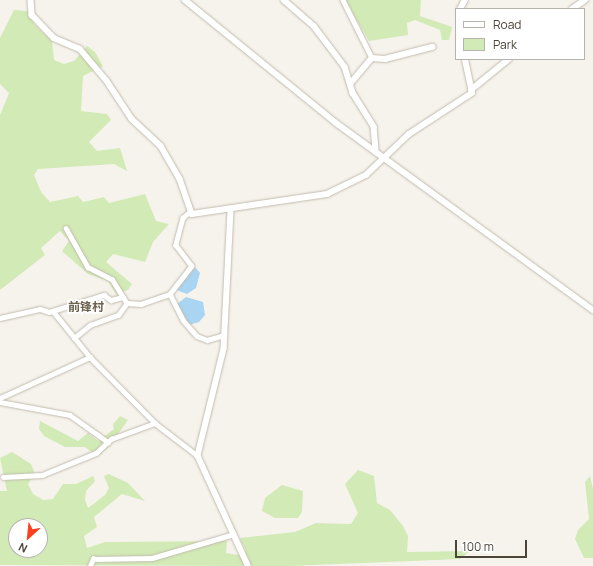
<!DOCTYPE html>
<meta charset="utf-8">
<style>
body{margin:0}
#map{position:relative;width:593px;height:566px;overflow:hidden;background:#f6f3ec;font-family:Manrope,"Noto Sans SC",sans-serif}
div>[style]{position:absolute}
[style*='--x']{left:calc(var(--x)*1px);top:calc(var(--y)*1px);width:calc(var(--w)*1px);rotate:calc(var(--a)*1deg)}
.green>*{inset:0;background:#d2eab5}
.water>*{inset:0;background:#a9d4f2}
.roads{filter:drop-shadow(0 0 1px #c2bbae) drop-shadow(0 0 1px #c2bbae)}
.minor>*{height:4.5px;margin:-2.25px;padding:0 2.25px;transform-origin:2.25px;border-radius:2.25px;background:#fff}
.tertiary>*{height:5.5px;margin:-2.75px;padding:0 2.75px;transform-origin:2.75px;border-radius:2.75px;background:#fff}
span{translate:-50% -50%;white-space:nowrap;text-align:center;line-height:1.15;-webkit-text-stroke:3.5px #fff;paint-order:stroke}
.quarter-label{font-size:12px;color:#6e6250;font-weight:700}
.legend{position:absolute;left:455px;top:8px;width:130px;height:52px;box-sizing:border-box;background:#fff;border:1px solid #b7b4b0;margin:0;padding:5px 7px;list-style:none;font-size:12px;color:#4b4439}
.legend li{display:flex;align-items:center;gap:8px;height:20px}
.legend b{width:20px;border:1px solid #b7b4b0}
.north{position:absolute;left:8px;top:518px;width:40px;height:40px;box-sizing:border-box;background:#fff;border:1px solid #b7b4b0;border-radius:50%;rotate:207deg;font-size:11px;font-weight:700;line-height:16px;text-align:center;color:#4b4439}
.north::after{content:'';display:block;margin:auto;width:14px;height:18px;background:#fc3f1d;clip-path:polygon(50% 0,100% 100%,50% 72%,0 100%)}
.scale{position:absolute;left:455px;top:540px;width:72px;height:18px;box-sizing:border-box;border:2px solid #4b4439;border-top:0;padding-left:5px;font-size:12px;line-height:14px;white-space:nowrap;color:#4b4439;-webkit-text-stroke:3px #fff;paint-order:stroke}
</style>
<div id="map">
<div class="green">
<div style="clip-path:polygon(345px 0,421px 0,420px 16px,452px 27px,449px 40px,442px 40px,440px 30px,415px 20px,407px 23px,408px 35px,369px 41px)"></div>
<div style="clip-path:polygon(14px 10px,27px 11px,35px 25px,52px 41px,54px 60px,64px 64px,74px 61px,87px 46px,95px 52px,103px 66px,83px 76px,81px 111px,107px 114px,111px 120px,89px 142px,97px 151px,120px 148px,127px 171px,114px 164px,38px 169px,34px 175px,41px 192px,50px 202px,78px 196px,83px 202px,104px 197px,109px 203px,145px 194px,156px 221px,169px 224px,153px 242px,145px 262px,113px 254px,106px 262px,132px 284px,128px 290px,116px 294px,108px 281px,88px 274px,62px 251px,69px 241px,60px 231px,41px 248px,45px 255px,0 290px,0 115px,9px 93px,0 84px,0 38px)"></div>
<div style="clip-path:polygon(120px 416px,128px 420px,110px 446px,97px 456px,85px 447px,65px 447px,44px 436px,39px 429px,40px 421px,78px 441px,88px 433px,98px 441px,114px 429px,113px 424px)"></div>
<div style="clip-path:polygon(evenodd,12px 452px,31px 464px,35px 474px,28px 484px,33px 494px,43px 500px,53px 499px,63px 484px,76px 484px,93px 476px,95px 481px,86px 491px,85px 500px,88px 508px,105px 495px,109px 488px,104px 476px,109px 474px,128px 483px,145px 501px,122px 494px,94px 517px,97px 527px,84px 536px,87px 548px,105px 542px,227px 541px,226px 553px,238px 555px,246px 551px,240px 538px,295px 532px,316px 523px,351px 524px,358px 513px,345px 484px,358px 470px,374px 476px,377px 503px,390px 510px,403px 526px,408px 536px,407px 552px,470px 551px,460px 559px,289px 566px,0 565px,0 491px,7px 491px,0 458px,12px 452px,16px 526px,40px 526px,40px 550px,16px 550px,16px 526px)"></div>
<div style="clip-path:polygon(590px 476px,593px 489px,593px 558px,584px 558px,575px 539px,578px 530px,589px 519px,585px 482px)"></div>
<div style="clip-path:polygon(282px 485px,303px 491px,302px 512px,298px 518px,275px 518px,262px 511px,265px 498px)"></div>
</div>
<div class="water">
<div style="clip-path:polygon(194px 266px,200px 273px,196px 288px,187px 294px,174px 289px)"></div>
<div style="clip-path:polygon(186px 297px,203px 302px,205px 315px,199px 322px,189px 325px,177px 304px)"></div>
</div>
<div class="roads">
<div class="minor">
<div style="--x:343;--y:0;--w:65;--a:63.4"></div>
<div style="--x:190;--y:212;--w:9;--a:139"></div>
<div style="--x:183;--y:218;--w:28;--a:105"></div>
<div style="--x:176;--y:245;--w:26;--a:53"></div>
<div style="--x:192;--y:266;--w:36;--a:128"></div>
<div style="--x:170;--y:294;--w:29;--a:63"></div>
<div style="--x:183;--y:320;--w:21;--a:49"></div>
<div style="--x:197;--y:336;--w:11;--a:22"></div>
<div style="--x:207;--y:340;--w:18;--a:-16"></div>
<div style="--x:66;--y:228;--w:45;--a:60.6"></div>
<div style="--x:88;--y:267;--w:27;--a:27"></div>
<div style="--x:112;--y:279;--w:28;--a:58"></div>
<div style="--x:127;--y:303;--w:14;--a:4"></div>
<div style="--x:141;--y:304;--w:31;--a:-19"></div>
<div style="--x:53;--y:311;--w:59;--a:51.2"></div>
<div style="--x:90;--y:357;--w:93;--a:45.4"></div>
<div style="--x:0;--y:318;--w:41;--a:-12.7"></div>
<div style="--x:40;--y:309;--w:9;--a:18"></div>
<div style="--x:49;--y:312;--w:58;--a:-17.2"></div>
<div style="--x:104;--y:295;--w:9;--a:36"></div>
<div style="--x:111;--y:300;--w:12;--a:-14"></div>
<div style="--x:74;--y:338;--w:21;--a:-39"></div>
<div style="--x:90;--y:325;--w:30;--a:-20"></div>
<div style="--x:118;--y:315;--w:15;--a:-53"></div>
<div style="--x:0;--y:398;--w:99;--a:-24.5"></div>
<div style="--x:0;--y:402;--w:71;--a:10.5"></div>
<div style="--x:70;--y:415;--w:47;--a:35.4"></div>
<div style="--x:3;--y:477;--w:39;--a:-3"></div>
<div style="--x:42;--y:475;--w:58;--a:-22.2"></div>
<div style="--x:96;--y:453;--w:21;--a:-43"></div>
<div style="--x:111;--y:439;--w:47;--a:-20"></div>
<div style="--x:155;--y:423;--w:54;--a:37.5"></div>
<div style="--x:90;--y:566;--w:8;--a:-67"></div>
<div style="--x:93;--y:559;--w:59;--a:-1"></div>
<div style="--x:152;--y:558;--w:85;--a:-16.3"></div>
</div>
<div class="tertiary">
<div style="--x:31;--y:0;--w:15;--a:86"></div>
<div style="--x:32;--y:15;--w:32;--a:46"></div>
<div style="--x:54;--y:38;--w:28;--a:23"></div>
<div style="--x:80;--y:49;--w:42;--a:49.8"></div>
<div style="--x:107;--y:81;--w:45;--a:56.7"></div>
<div style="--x:132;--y:119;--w:40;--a:43"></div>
<div style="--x:161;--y:146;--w:38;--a:60"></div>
<div style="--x:180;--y:179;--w:37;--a:71"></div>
<div style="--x:192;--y:214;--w:136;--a:-8.4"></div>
<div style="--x:327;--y:194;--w:43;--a:-26"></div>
<div style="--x:366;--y:175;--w:59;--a:-43.6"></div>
<div style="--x:409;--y:134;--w:75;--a:-33.1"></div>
<div style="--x:472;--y:93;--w:35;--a:-102"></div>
<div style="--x:185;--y:0;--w:193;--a:39.1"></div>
<div style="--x:335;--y:122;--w:319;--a:36.1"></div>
<div style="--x:284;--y:0;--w:40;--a:41"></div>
<div style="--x:314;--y:26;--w:51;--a:52.9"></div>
<div style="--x:345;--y:67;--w:27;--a:73"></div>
<div style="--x:353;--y:93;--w:40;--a:58"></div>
<div style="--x:374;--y:127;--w:25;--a:85"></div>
<div style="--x:460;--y:9;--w:10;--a:-61"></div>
<div style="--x:572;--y:9;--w:16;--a:-35"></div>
<div style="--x:350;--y:84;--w:34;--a:-50"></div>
<div style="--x:372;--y:58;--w:13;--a:4"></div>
<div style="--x:385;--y:59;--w:49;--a:-14.3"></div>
<div style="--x:471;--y:90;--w:49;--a:-39.2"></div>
<div style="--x:231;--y:211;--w:138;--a:92.9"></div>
<div style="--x:224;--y:349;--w:110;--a:103.7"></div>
<div style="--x:198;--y:456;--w:120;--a:65.4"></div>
</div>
</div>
<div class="quarter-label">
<span style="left:86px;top:307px">前锋村</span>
</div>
<ul class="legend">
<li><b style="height:5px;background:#fff"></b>Road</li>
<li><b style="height:11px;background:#d2eab5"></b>Park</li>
</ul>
<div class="north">N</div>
<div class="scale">100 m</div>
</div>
